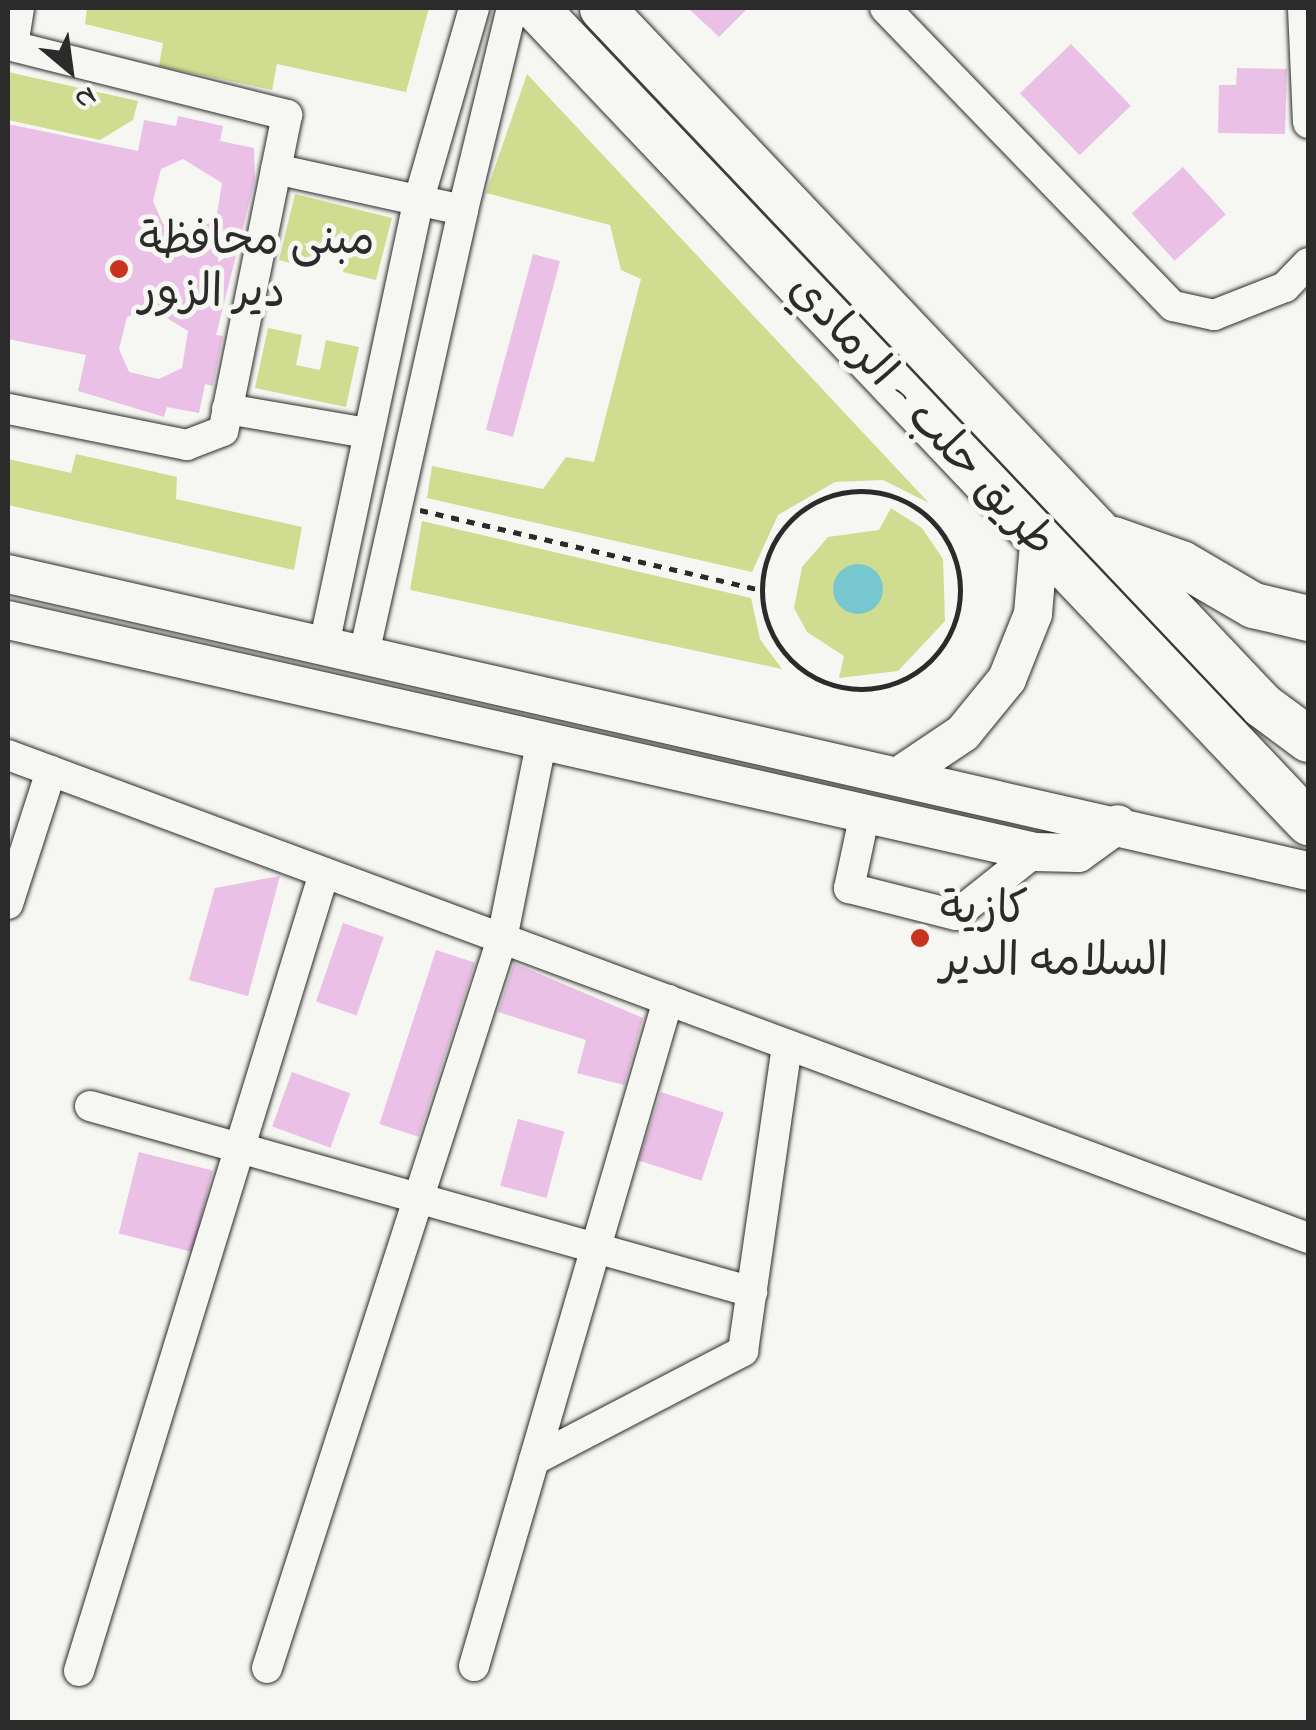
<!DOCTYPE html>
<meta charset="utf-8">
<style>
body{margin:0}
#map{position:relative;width:1316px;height:1730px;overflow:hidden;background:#f6f6f2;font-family:"Indie Flower","Playpen Sans Arabic",sans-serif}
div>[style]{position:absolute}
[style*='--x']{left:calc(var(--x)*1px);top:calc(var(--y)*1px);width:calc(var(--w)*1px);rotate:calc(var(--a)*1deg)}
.green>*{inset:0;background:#d0dc8f}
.water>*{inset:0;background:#77c8ce}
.round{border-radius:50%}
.building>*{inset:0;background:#ebc0e6;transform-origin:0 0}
.path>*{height:5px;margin-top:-2.5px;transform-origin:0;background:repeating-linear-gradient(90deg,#2b2b2b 0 8px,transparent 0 16px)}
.path>.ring{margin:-2.5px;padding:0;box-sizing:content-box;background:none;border:5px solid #2b2b2b;border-radius:50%}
.roads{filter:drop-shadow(0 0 2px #2b2b2b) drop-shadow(0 0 2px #2b2b2b)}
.minor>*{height:30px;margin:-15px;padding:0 15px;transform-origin:15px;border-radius:15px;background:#f6f6f2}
.major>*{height:38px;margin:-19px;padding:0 19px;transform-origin:19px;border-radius:19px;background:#f6f6f2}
.highway>*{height:45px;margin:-22.5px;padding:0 22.5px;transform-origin:22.5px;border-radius:22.5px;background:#f6f6f2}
.dots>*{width:28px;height:28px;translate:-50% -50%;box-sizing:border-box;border:5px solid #f6f6f2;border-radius:50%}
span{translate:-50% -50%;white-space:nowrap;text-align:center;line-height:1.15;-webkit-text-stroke:10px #f6f6f2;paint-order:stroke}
.poi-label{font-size:45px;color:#2b2b2b}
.left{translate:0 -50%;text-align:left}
.street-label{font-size:45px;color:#2b2b2b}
.frame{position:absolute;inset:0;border:10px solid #2b2b2b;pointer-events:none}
.north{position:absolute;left:20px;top:20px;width:100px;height:100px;-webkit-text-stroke:8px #f6f6f2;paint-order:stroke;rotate:151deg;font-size:28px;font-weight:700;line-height:40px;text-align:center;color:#2b2b2b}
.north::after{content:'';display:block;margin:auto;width:35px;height:45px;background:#2b2b2b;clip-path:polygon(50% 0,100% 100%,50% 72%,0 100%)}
</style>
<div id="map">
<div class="green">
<div style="clip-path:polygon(87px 8px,429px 8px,406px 92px,277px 64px,272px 90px,159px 66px,163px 43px,85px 24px)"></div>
<div style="clip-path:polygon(8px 72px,138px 101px,133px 120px,100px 140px,8px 120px)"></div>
<div style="clip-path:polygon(527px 74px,929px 503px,883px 480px,835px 482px,778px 515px,752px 572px,427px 498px,432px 466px,543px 489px,566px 457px,594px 462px,641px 279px,621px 270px,610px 225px,486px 193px)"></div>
<div style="clip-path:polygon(295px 194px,392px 218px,376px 280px,343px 272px,350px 243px,323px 236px,314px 269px,279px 260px)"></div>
<div style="clip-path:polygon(268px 328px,302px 335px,296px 365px,320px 370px,326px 340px,359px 347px,346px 407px,255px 388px)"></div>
<div style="clip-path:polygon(76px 454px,177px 477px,176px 499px,302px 527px,294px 570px,8px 505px,8px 459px,71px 473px)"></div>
<div style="clip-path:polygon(891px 508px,922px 528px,943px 559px,945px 621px,898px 671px,839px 678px,844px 656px,807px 632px,794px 608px,802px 567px,828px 537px,879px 530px)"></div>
<div style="clip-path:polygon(422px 521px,751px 598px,760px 639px,782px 669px,410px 590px)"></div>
</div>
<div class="water">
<div class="round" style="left:833px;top:564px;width:50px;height:50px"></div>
</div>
<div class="building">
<div style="clip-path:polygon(688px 8px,748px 8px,719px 37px)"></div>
<div style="left:1071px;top:44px;width:86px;height:71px;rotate:46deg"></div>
<div style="clip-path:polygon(1237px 68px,1287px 69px,1285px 134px,1218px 133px,1219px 85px,1236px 85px)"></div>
<div style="clip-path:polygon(evenodd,178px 116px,223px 126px,220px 141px,254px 148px,255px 180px,216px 335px,223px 336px,213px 386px,205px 384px,199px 413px,167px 407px,164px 417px,78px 391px,86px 355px,8px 339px,8px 124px,138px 151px,144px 120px,176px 126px,178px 116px,183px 159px,222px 183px,216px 220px,193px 231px,163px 224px,153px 201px,161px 169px,183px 159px,178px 116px,149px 307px,188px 331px,182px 368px,159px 379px,129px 372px,119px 349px,127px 317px,149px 307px)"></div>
<div style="left:1183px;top:167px;width:64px;height:69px;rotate:48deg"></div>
<div style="left:533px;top:254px;width:28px;height:182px;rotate:15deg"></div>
<div style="clip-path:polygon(280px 876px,248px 996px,189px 980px,215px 888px)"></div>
<div style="left:343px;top:923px;width:43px;height:83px;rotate:19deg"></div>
<div style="left:436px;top:950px;width:41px;height:183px;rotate:18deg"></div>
<div style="clip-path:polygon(514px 963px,643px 1018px,624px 1085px,577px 1073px,586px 1040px,498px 1012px)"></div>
<div style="left:292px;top:1072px;width:62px;height:58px;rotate:20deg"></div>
<div style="left:661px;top:1092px;width:66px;height:72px;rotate:18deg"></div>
<div style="left:518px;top:1119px;width:48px;height:69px;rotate:15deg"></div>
<div style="left:139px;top:1152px;width:76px;height:84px;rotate:14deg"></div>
</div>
<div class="path">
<div class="ring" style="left:762px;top:491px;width:193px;height:193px"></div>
<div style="--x:420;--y:510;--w:350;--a:13.2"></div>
</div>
<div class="roads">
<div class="minor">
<div style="--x:885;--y:8;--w:414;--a:46"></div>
<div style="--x:1173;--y:306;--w:42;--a:12.4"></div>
<div style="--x:1214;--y:315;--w:76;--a:-21.5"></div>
<div style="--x:1285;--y:287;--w:33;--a:-46"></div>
<div style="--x:1303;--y:8;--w:115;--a:87.5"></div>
<div style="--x:8;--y:45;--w:288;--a:14.1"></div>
<div style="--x:287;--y:115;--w:322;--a:101.4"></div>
<div style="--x:223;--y:431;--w:39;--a:159"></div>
<div style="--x:187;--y:445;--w:183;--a:-168.6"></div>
<div style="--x:13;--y:46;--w:38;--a:-81"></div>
<div style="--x:276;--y:169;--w:191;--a:12.4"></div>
<div style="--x:463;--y:210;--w:208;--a:-76.4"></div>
<div style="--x:227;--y:409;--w:142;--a:9.7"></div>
<div style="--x:324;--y:645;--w:456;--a:-78"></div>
<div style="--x:419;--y:199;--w:199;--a:-73.9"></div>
<div style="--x:364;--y:654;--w:455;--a:-77.4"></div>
<div style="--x:8;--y:755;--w:1387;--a:20.38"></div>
<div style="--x:865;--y:813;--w:77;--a:102"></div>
<div style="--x:849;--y:888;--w:110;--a:14.2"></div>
<div style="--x:956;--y:915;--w:101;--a:-38.6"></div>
<div style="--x:8;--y:904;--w:140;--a:-72.1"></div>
<div style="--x:90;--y:1106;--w:688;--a:15.69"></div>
<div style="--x:534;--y:1460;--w:236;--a:-27.5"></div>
<div style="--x:743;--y:1351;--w:309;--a:-81.8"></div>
<div style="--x:474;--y:1666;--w:694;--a:-73.76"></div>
<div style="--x:267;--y:1668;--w:766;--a:-72.13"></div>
<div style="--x:502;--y:939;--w:204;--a:-78.7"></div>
<div style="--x:79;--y:1671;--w:835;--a:-72.93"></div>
</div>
<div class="major">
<div style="--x:8;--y:574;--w:1333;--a:12.87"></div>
<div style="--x:8;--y:620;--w:1053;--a:12.73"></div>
<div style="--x:1035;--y:852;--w:43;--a:1.3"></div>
<div style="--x:1078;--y:853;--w:49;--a:-35.9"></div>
<div style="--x:905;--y:772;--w:70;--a:-33.9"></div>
<div style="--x:963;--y:733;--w:70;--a:-50.8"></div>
<div style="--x:1007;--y:679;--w:70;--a:-68.2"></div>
<div style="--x:1033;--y:614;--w:70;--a:-85.1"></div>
</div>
<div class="highway">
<div style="--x:536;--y:8;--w:1122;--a:46.52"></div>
<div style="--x:602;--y:8;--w:960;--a:46.56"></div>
<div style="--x:1262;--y:705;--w:57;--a:36.5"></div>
<div style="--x:1113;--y:539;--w:72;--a:19.4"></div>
<div style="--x:1181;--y:563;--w:83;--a:30.3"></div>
<div style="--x:1253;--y:605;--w:57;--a:13.3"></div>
</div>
</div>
<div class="dots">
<div style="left:119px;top:269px;background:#c8321e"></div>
<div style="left:920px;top:938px;background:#c8321e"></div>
</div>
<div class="poi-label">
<span class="left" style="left:139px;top:269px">مبنى محافظة<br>دير الزور</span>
<span class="left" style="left:940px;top:938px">كازية<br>السلامه الدير</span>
</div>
<div class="street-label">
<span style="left:920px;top:417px;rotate:47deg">طريق حلب - الرمادي</span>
</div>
<div class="frame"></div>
<div class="north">N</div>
</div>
